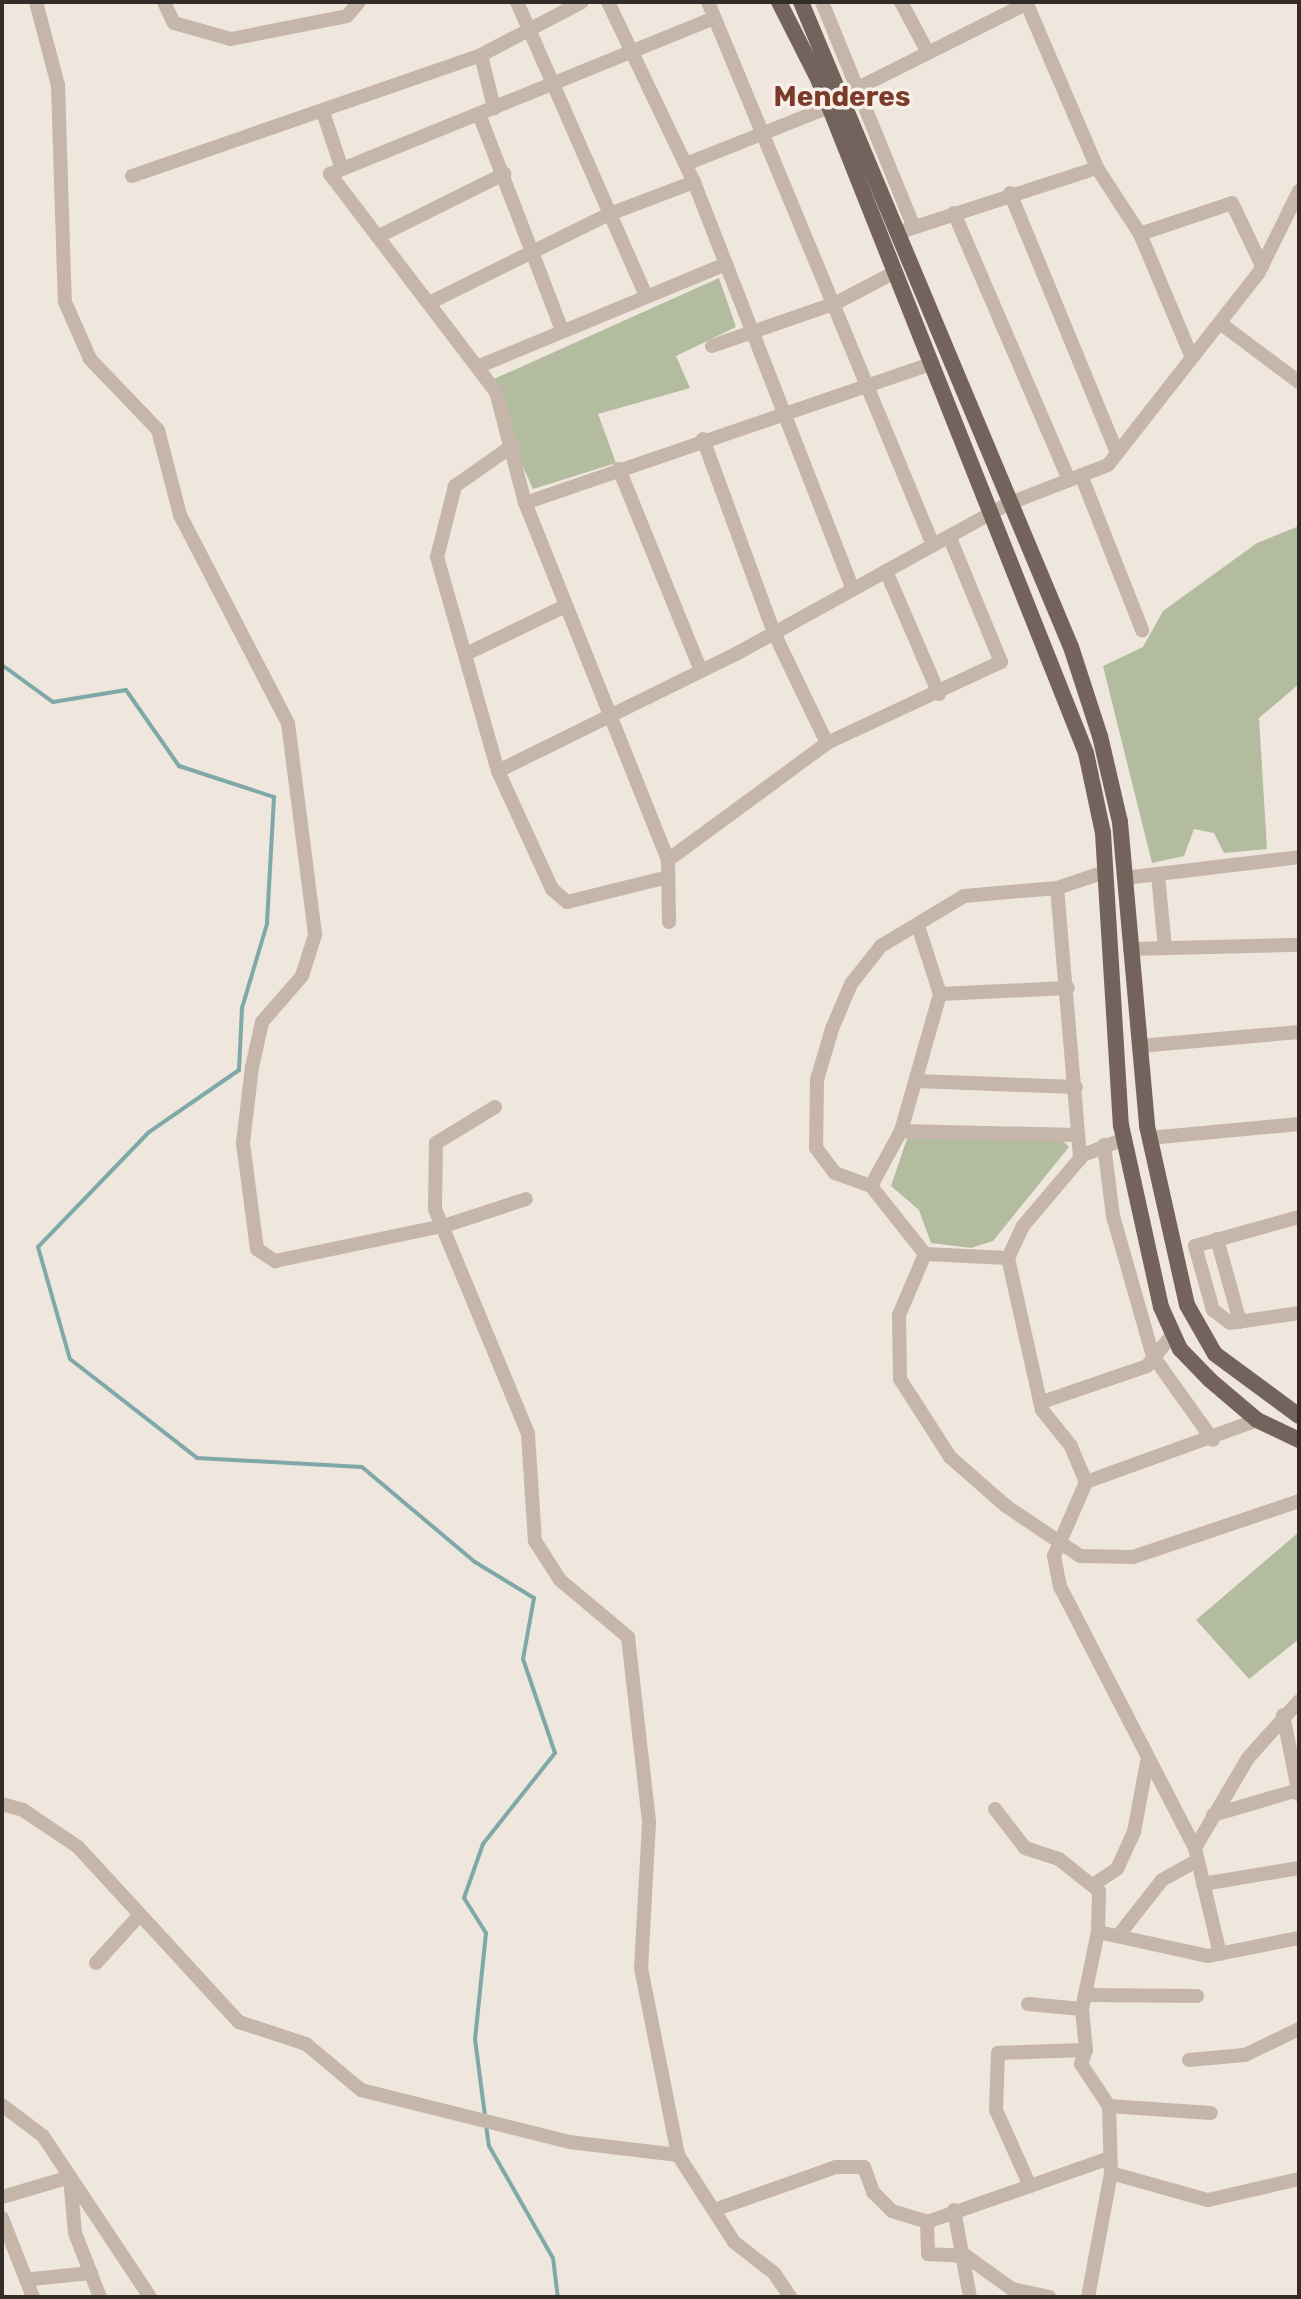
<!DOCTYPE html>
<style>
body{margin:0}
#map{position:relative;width:1301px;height:2299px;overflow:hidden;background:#efe6dd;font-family:Rubik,sans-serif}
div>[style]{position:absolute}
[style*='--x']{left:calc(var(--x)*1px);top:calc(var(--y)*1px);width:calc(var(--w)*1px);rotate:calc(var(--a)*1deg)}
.green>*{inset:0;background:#b4bc9f}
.stream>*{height:4px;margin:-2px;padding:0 2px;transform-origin:2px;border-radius:2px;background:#7fa9a9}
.minor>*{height:14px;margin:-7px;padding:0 7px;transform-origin:7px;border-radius:7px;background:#c6b6aa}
.major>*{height:16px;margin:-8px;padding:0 8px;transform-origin:8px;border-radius:8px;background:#74635c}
span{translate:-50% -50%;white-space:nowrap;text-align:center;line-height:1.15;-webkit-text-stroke:7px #f7f0e9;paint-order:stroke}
.district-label{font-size:28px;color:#7a3b2b;font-weight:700}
.frame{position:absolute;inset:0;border:4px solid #342c29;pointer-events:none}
</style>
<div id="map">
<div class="green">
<div style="clip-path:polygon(719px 278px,736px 327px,676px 356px,690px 388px,598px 414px,616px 463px,533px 489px,485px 383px)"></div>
<div style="clip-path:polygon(1299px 526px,1299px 684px,1259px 718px,1267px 849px,1224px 853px,1214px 833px,1194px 829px,1184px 856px,1152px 863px,1103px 666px,1143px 647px,1163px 611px,1257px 543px)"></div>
<div style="clip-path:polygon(908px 1136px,1063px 1141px,1069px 1147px,993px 1241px,971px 1248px,931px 1243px,919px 1210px,891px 1186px)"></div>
<div style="clip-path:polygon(1299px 1532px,1299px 1639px,1249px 1679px,1196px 1620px)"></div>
</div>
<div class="stream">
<div style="--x:2;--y:665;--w:63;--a:36"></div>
<div style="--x:53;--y:702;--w:74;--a:-9.3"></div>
<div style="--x:126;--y:690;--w:93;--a:55.1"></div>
<div style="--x:179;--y:766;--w:100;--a:18.1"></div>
<div style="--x:274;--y:797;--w:127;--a:93.2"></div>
<div style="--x:267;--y:924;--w:88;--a:106.6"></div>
<div style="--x:242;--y:1008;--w:62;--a:92.8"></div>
<div style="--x:239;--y:1070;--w:109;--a:145.4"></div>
<div style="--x:149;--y:1132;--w:160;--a:134"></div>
<div style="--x:38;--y:1247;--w:116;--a:74.1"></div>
<div style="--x:70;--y:1359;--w:161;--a:37.9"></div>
<div style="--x:197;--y:1458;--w:165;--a:3.1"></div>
<div style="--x:362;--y:1467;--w:148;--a:40.1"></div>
<div style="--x:475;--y:1562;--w:69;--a:31.4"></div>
<div style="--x:534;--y:1598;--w:62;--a:100.2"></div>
<div style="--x:523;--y:1659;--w:99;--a:71.2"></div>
<div style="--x:555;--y:1753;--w:116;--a:128.4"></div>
<div style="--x:483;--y:1844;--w:57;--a:109.4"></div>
<div style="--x:464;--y:1898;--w:41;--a:57.8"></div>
<div style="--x:486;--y:1933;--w:107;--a:95.9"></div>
<div style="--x:475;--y:2039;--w:78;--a:82.6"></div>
<div style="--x:486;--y:2125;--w:21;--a:82"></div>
<div style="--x:489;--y:2146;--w:129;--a:60.3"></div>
<div style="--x:553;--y:2258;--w:39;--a:83"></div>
</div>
<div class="minor">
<div style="--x:36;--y:2;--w:86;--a:75.2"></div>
<div style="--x:58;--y:85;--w:217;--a:88.2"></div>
<div style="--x:65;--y:302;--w:62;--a:66.3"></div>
<div style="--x:90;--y:359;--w:98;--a:46.2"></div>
<div style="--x:158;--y:430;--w:88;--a:75.5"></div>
<div style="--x:180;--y:515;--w:234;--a:62.6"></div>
<div style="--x:288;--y:723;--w:214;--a:82.7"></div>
<div style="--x:315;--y:935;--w:43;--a:107.6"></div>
<div style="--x:302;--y:976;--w:61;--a:131"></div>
<div style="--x:262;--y:1022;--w:46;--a:102.5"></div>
<div style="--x:252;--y:1067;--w:77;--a:96.8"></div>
<div style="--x:243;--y:1143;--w:107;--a:82.5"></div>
<div style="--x:257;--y:1249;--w:22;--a:34"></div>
<div style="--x:275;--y:1261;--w:176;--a:-11.8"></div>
<div style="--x:447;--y:1225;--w:83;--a:-18.2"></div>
<div style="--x:164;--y:2;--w:23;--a:65"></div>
<div style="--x:174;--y:23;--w:59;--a:15.7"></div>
<div style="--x:231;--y:39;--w:118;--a:-11.2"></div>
<div style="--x:347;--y:16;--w:18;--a:-49"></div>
<div style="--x:517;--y:2;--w:319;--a:66.3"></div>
<div style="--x:608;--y:2;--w:199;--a:64.5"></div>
<div style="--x:694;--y:182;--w:437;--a:68.7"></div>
<div style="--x:708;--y:2;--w:588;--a:67.49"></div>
<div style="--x:822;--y:2;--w:243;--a:67.8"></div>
<div style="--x:901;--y:2;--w:55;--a:62"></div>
<div style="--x:1026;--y:2;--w:181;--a:66.8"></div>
<div style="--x:1097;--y:168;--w:79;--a:56.9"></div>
<div style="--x:1140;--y:234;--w:134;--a:67.2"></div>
<div style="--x:481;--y:55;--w:55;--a:76.2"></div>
<div style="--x:840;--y:97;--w:210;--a:-26.6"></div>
<div style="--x:323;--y:112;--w:60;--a:71.6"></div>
<div style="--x:479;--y:114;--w:231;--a:69"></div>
<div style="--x:686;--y:164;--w:154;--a:-21.7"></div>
<div style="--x:132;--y:176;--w:369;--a:-19.1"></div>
<div style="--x:481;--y:55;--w:114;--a:-27.7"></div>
<div style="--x:1010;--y:193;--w:281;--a:67.6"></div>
<div style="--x:954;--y:213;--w:291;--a:66.7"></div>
<div style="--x:906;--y:230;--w:201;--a:-18"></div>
<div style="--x:1140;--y:234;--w:97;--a:-18.6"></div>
<div style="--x:1232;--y:203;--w:70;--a:64.5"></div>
<div style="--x:379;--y:236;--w:140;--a:-26.4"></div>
<div style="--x:431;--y:302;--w:196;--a:-26.3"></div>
<div style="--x:607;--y:215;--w:93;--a:-20.8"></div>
<div style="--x:1220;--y:323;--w:99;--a:36.8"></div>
<div style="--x:712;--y:346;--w:131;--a:-19.1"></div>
<div style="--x:836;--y:303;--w:67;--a:-27.7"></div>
<div style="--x:482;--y:365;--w:264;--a:-22.5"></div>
<div style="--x:703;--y:439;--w:207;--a:69.9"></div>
<div style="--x:774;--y:633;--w:122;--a:64.3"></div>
<div style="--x:512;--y:446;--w:70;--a:144.9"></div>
<div style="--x:455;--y:486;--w:73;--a:104.2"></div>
<div style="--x:437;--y:557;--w:223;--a:74.1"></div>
<div style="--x:498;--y:771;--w:130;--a:65.4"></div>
<div style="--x:552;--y:889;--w:20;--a:41"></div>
<div style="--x:567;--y:902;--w:104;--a:-13.9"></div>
<div style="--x:619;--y:469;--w:218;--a:67.9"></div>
<div style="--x:1081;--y:475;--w:167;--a:68.5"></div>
<div style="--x:525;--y:503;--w:430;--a:-18.9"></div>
<div style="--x:886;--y:571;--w:134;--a:66.7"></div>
<div style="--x:468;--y:653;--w:106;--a:-25.8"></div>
<div style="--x:498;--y:771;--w:265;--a:-26.2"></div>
<div style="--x:736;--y:654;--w:313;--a:-28.9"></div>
<div style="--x:1010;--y:503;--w:105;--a:-21.2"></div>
<div style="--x:1108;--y:465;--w:243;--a:-51.9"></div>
<div style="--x:1258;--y:274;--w:93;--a:-63.7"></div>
<div style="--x:668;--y:860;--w:197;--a:-36.3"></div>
<div style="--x:827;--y:743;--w:192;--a:-25"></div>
<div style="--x:1001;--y:662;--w:136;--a:-112.4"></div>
<div style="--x:1105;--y:872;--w:51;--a:161.6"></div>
<div style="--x:1057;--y:888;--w:93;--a:175.1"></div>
<div style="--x:964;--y:896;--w:97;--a:148.9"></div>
<div style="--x:881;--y:946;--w:48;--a:128.3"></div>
<div style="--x:851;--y:984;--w:49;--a:112.9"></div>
<div style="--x:832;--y:1029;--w:53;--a:106.4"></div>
<div style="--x:817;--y:1080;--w:68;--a:90.8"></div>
<div style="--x:816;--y:1148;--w:31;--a:53"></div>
<div style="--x:835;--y:1173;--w:38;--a:20"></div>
<div style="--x:871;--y:1186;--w:87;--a:51.5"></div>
<div style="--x:925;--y:1254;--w:66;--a:113.1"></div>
<div style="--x:899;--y:1315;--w:64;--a:89.1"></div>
<div style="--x:900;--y:1379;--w:93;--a:57.3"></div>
<div style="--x:950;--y:1457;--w:74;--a:41.2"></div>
<div style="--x:1006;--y:1506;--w:89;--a:34"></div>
<div style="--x:1080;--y:1556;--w:53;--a:1.1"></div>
<div style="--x:1133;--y:1557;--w:175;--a:-18.6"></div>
<div style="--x:1158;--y:875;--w:73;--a:84.5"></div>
<div style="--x:1124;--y:878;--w:176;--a:-6.8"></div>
<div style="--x:1057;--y:888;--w:272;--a:85.1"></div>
<div style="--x:669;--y:922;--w:62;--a:-90.9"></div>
<div style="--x:668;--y:860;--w:385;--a:-111.8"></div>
<div style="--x:525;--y:503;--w:115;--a:-104.6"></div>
<div style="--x:496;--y:392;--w:274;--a:-127.3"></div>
<div style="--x:330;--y:174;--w:414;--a:-22.1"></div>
<div style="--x:1130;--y:949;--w:169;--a:-1.4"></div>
<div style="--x:940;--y:994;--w:128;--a:-2.7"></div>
<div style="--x:1139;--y:1046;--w:161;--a:-5"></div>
<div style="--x:917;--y:1081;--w:159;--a:2.2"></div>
<div style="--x:495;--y:1107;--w:69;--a:148.6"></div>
<div style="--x:436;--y:1143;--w:66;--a:90.9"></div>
<div style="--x:435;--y:1209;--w:243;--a:67.5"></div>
<div style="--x:528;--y:1434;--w:107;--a:86.3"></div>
<div style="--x:535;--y:1541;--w:46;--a:57.3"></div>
<div style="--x:560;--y:1580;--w:89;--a:40"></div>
<div style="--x:628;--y:1637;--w:186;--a:83.5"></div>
<div style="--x:649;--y:1822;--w:146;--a:93.1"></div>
<div style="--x:641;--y:1968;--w:191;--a:78.8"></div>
<div style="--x:678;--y:2155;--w:103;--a:57.2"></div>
<div style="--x:734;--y:2242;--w:51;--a:37.8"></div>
<div style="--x:774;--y:2273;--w:29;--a:56"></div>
<div style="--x:901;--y:1131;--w:177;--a:1.3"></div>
<div style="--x:1149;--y:1138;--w:151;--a:-5.3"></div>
<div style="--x:1104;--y:1145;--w:72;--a:82.8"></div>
<div style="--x:1113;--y:1216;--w:146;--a:74.1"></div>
<div style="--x:1153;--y:1356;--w:103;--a:54.5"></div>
<div style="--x:871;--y:1186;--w:63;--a:-61.4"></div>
<div style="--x:901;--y:1131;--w:142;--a:-74.1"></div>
<div style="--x:940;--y:994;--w:71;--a:-107.9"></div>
<div style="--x:1299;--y:1217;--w:108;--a:164.4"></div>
<div style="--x:1195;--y:1246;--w:66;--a:74.3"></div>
<div style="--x:1213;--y:1310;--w:21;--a:37"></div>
<div style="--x:1230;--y:1323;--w:70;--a:-8.2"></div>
<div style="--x:1217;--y:1239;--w:86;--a:74.5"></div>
<div style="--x:925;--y:1254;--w:83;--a:2.8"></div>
<div style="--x:1042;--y:1402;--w:111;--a:-18.9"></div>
<div style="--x:1147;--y:1366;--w:41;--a:-50.9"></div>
<div style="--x:1086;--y:1482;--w:39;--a:-113"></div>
<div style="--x:1071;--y:1446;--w:46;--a:-128.9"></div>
<div style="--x:1042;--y:1410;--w:156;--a:-102.6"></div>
<div style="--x:1008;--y:1258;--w:35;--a:-65"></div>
<div style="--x:1023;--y:1226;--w:93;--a:-49.8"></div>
<div style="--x:1083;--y:1155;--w:44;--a:-21.3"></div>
<div style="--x:1283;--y:1715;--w:81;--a:78.6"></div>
<div style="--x:2;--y:1804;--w:22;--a:16"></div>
<div style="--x:23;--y:1810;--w:66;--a:33.9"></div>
<div style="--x:78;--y:1847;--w:238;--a:47.4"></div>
<div style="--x:239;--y:2022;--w:71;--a:18.2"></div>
<div style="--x:306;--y:2044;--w:72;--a:39.9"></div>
<div style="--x:361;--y:2090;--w:214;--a:14"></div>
<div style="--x:569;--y:2142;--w:110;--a:6.8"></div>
<div style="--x:995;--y:1809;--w:49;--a:52.4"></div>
<div style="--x:1025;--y:1848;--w:36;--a:18"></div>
<div style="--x:1059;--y:1859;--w:51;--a:38.7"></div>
<div style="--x:1099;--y:1891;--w:41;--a:91.4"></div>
<div style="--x:1213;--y:1815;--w:89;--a:-16.4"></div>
<div style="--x:1195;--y:1848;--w:104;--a:-59.5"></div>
<div style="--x:1248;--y:1758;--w:76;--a:-48.2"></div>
<div style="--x:1203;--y:1884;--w:97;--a:-9.5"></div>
<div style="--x:1093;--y:1885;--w:29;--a:-34"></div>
<div style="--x:1117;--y:1869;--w:41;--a:-65.3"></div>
<div style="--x:1134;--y:1832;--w:71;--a:-79.5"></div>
<div style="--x:1118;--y:1936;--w:71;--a:-51.8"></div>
<div style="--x:1162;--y:1880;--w:41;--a:-29.1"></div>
<div style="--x:1220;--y:1954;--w:109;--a:-103.3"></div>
<div style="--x:1195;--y:1848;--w:294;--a:-117.3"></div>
<div style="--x:1060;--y:1587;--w:32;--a:-101"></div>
<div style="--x:1054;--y:1556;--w:81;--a:-66.6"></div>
<div style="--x:1086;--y:1482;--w:182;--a:-19.9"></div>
<div style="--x:96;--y:1963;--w:61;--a:-47.7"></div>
<div style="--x:1086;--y:1995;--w:111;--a:0.5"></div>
<div style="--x:1028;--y:2004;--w:54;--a:5.3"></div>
<div style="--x:1086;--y:2050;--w:41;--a:-95.6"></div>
<div style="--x:1082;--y:2009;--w:79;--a:-78.3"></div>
<div style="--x:1098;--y:1932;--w:113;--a:12.3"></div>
<div style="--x:1208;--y:1956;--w:93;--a:-11.2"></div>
<div style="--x:1189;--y:2060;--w:56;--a:-5.1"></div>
<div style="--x:1245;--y:2055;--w:60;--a:-25.7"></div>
<div style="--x:2;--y:2105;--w:51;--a:37.1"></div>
<div style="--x:43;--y:2136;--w:193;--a:56.4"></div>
<div style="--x:1109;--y:2106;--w:102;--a:3.9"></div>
<div style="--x:1111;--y:2173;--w:101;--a:15.6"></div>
<div style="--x:1208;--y:2200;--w:93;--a:-13"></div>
<div style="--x:1030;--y:2186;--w:83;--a:-114.1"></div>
<div style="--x:996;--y:2110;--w:57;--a:-88"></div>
<div style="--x:998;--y:2053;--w:88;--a:-2"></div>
<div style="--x:1086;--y:2050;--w:15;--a:110"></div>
<div style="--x:1081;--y:2064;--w:50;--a:56.3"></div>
<div style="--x:1109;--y:2106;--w:67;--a:88.3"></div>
<div style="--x:1111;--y:2173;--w:126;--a:100.5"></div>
<div style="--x:2;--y:2197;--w:71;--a:-16.4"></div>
<div style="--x:70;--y:2177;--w:56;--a:84.9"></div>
<div style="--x:75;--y:2233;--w:69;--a:68.7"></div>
<div style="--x:714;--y:2210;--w:129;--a:-19.4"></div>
<div style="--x:836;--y:2167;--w:28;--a:0"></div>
<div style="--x:864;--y:2167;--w:27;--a:70"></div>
<div style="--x:873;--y:2192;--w:27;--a:45"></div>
<div style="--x:892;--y:2211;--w:37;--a:17"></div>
<div style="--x:927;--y:2222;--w:194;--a:-19.3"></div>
<div style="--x:954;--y:2210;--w:88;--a:79.6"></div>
<div style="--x:2;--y:2218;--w:85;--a:68.6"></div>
<div style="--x:927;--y:2222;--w:32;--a:88"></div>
<div style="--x:928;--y:2254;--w:38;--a:3"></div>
<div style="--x:966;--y:2256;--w:57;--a:35.7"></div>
<div style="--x:1012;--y:2289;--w:38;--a:12"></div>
<div style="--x:32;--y:2279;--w:59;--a:-5.8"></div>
</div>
<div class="major">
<div style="--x:779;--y:2;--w:89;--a:63.1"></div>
<div style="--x:819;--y:81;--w:723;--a:68.33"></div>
<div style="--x:1086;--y:753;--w:82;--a:78"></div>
<div style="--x:1103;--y:833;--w:293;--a:86.5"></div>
<div style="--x:1121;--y:1125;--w:186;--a:77.6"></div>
<div style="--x:1161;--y:1307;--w:46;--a:65.7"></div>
<div style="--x:1180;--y:1349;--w:43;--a:45.9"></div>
<div style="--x:1210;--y:1380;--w:62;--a:40.4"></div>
<div style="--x:1257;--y:1420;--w:47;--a:25.5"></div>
<div style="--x:801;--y:2;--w:699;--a:67.29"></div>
<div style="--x:1071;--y:647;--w:94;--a:72"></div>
<div style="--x:1100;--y:736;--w:88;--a:76.9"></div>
<div style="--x:1120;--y:822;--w:305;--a:84.9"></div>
<div style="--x:1147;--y:1126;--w:183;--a:77.4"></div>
<div style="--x:1187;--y:1305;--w:56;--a:60.3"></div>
<div style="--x:1215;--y:1354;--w:104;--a:36.4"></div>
</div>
<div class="district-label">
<span style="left:842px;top:97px">Menderes</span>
</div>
<div class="frame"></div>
</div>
